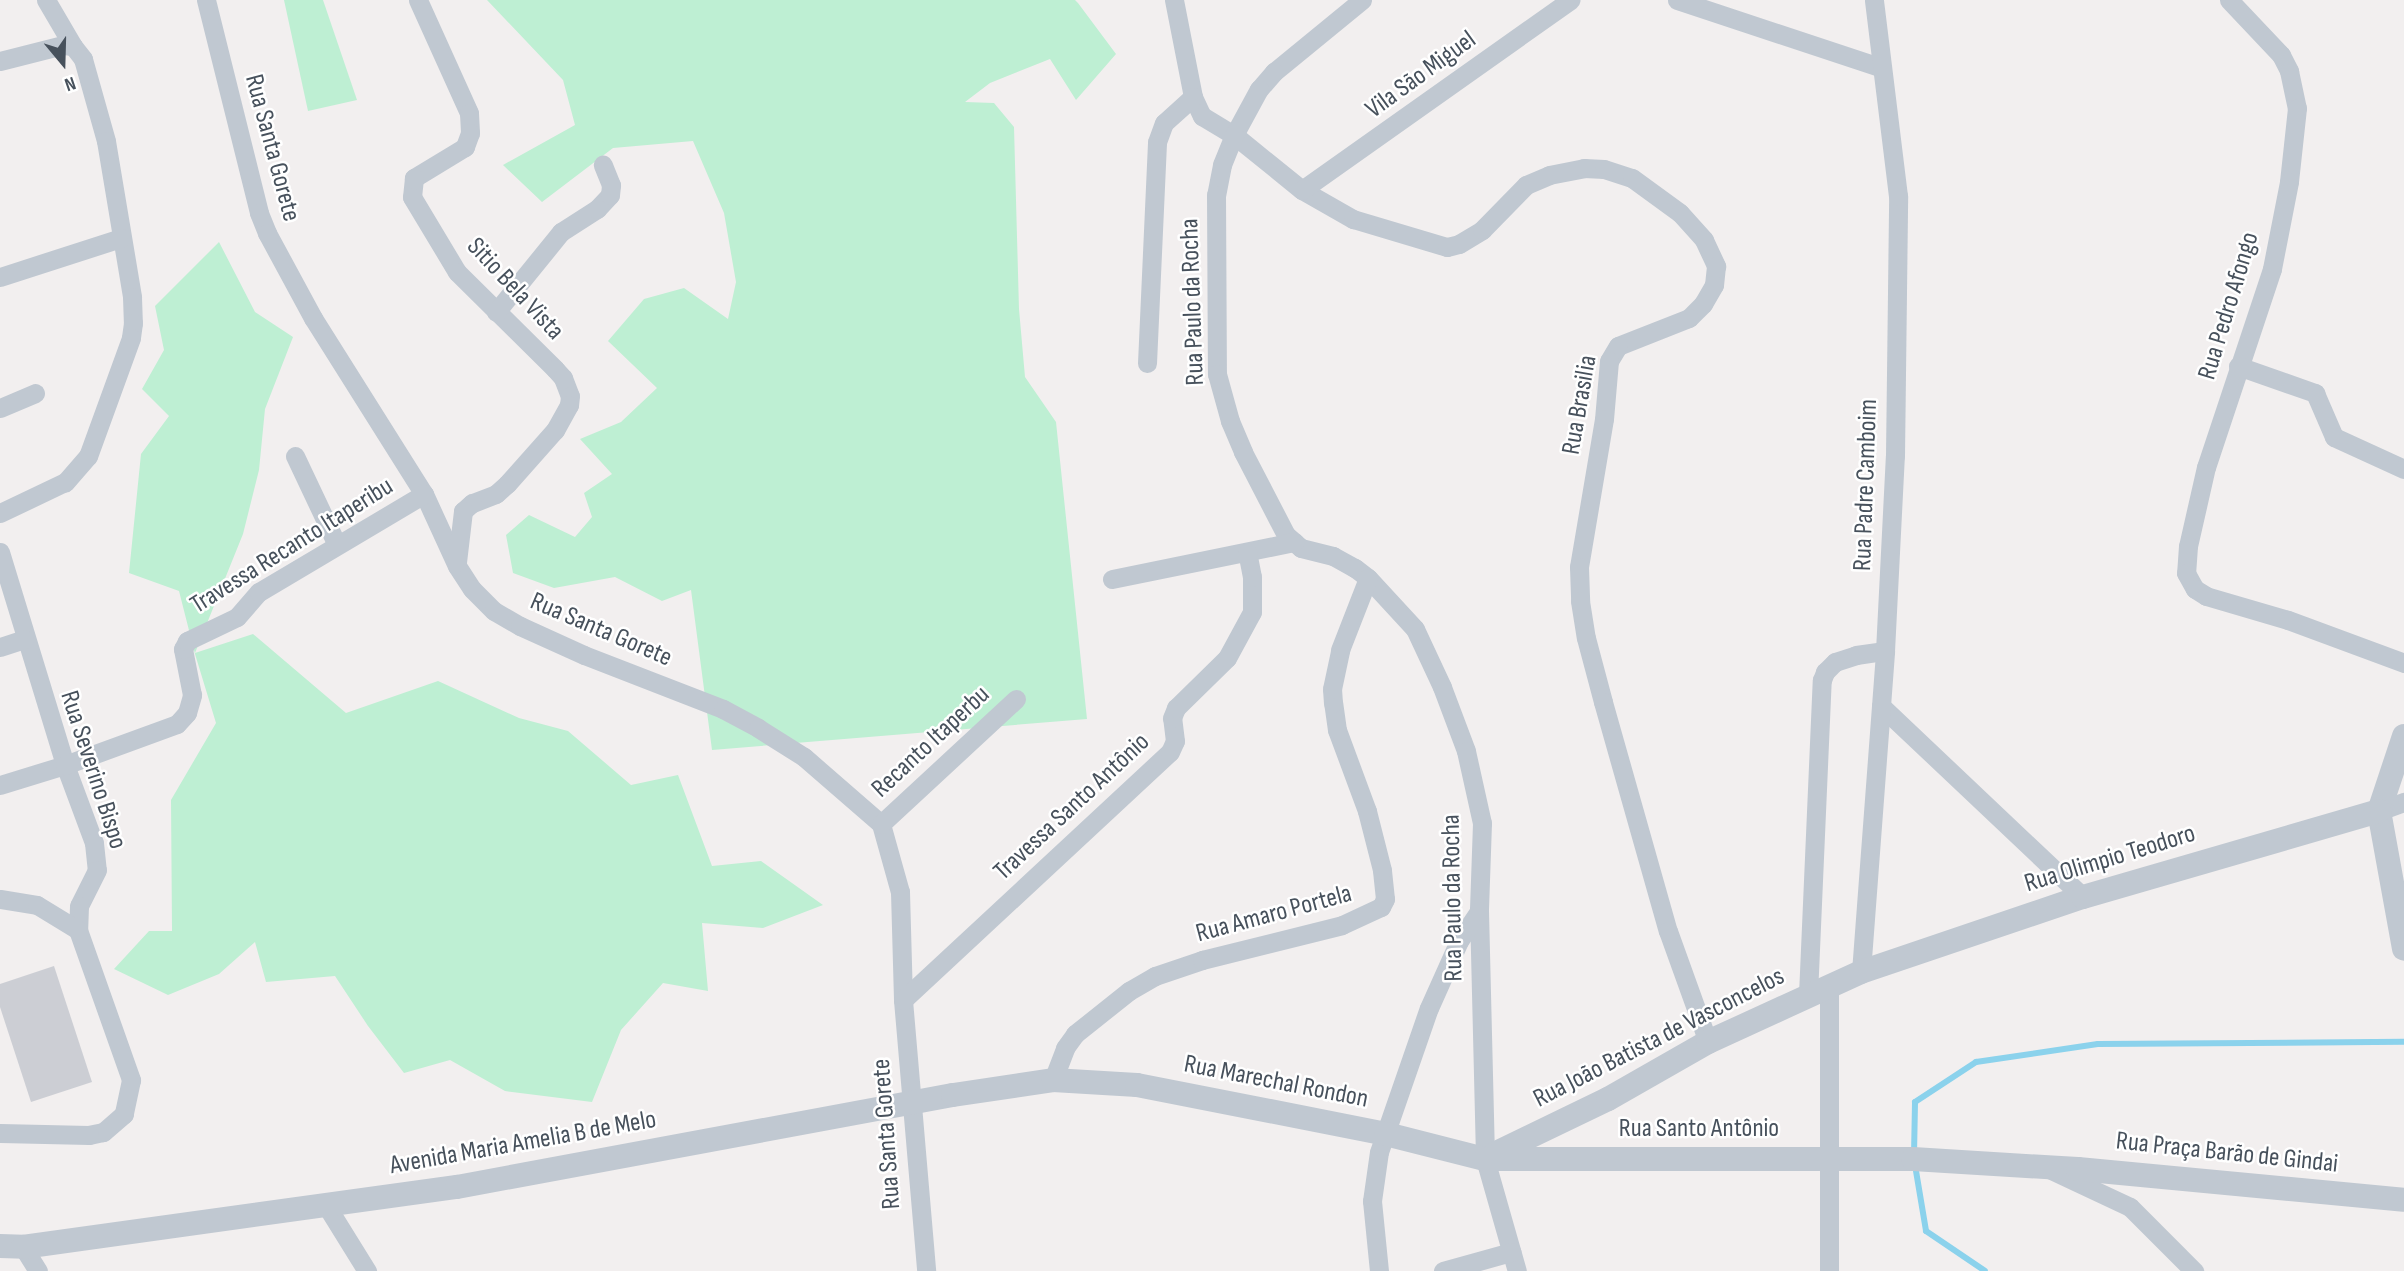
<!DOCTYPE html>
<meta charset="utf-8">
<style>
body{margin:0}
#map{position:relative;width:2404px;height:1271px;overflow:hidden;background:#f2efef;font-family:"Sofia Sans Condensed",sans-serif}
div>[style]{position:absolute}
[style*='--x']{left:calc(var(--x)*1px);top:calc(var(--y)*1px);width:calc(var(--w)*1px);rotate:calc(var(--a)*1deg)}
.green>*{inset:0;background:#beefd3}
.stream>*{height:6px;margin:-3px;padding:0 3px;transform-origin:3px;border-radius:3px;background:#8bd2ec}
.building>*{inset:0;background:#ccced4}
.minor>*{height:19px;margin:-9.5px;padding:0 9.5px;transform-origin:9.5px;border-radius:9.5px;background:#c0c8d1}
.tertiary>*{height:24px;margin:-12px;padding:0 12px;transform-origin:12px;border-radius:12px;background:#c0c8d1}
span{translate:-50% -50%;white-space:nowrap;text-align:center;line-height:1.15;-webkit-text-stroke:5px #fff;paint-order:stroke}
.street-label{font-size:26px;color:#47515c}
.north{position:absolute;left:28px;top:28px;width:70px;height:70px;-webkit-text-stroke:5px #fff;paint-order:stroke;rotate:161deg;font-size:19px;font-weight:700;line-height:28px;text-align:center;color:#47515c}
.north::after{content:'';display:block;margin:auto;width:24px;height:32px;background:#47515c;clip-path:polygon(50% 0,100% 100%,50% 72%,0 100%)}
</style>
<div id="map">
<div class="green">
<div style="clip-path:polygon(284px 0,323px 0,357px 100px,308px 111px)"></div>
<div style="clip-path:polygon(487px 0,1075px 0,1078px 3px,1116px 54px,1076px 100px,1050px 59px,990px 83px,965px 102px,994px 103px,1014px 127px,1019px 309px,1025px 377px,1056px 422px,1087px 719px,712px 750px,691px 590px,662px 601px,615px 577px,554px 588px,513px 573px,506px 535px,529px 515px,575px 537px,592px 517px,584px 493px,612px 474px,580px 439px,621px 422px,657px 388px,608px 341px,644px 299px,684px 288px,728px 319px,736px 282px,724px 213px,693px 141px,613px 148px,542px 202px,503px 165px,575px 125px,563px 80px)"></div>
<div style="clip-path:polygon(219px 242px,255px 312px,293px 337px,265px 409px,259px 470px,243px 534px,195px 653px,253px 634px,346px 713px,438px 681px,519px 718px,568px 731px,631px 785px,678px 775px,712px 866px,761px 861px,823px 905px,763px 928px,702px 923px,708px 991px,663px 983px,621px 1030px,592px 1102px,505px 1091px,450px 1060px,404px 1073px,368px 1026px,335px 976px,266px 982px,255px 942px,219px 974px,168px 995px,114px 969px,149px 931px,172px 931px,171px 800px,216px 723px,195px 654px,179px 591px,129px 573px,141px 454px,169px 416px,142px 389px,164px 350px,155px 306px)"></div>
</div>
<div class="stream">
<div style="--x:1914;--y:1155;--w:53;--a:-88.9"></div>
<div style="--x:1915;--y:1102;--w:73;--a:-33.3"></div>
<div style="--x:1976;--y:1062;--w:123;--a:-8.4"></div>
<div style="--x:2098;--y:1044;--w:306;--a:-0.4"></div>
<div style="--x:1915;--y:1165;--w:67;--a:80.5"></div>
<div style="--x:1926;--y:1231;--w:71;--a:34.1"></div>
</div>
<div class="building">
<div style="clip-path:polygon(54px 966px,92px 1082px,31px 1102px,0 1007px,0 984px)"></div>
</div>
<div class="minor">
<div style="--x:46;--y:0;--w:53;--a:59.6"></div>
<div style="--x:206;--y:0;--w:219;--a:76"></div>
<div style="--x:259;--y:213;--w:22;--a:68"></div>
<div style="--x:267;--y:233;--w:97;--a:61.6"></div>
<div style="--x:313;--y:318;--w:208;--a:57.8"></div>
<div style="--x:424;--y:494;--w:79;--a:65.4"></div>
<div style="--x:457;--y:566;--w:27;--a:57"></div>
<div style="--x:472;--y:589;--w:31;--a:45"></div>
<div style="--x:494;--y:611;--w:30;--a:30"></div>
<div style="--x:520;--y:626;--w:70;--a:24.4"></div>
<div style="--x:584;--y:655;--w:149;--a:21.2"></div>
<div style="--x:723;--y:709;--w:40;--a:28"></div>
<div style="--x:758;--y:728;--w:54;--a:32.2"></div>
<div style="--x:804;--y:757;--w:102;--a:41"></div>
<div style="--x:881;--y:824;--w:71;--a:74.4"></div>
<div style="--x:900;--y:892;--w:108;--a:88.4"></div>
<div style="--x:903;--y:1000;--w:272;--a:85.1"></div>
<div style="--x:418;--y:0;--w:124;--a:65.7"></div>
<div style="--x:469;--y:113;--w:20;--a:87"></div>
<div style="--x:470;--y:133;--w:15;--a:110"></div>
<div style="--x:465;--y:147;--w:60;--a:148.7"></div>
<div style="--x:414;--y:178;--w:19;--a:96"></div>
<div style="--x:412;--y:197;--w:87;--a:59"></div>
<div style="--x:457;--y:272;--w:138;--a:44.7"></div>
<div style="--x:555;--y:369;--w:12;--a:48"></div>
<div style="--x:563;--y:378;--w:19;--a:69"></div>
<div style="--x:570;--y:396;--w:9;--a:96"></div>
<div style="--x:569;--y:405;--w:29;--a:119"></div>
<div style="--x:555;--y:430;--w:72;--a:131.6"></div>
<div style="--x:507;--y:484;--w:15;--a:138"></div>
<div style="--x:496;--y:494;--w:26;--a:159"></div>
<div style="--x:472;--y:503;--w:12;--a:138"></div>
<div style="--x:463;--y:511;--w:51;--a:96.7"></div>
<div style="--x:1174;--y:0;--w:99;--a:78.9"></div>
<div style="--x:1193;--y:97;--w:21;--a:65"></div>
<div style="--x:1202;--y:116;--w:37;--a:31"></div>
<div style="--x:1234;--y:135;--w:87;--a:39"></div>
<div style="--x:1302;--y:190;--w:59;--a:29.6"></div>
<div style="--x:1353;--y:219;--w:98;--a:16.6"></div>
<div style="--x:1447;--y:247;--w:12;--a:-14"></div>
<div style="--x:1459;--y:244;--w:27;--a:-31"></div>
<div style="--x:1482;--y:230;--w:63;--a:-45.6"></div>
<div style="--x:1526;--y:185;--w:25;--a:-23"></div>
<div style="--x:1549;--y:175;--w:36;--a:-11"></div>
<div style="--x:1584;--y:168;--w:20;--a:3"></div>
<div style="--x:1604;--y:169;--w:29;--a:18"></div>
<div style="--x:1632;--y:178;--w:59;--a:36.1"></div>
<div style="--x:1680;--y:213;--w:36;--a:48"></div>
<div style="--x:1704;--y:240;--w:29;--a:65"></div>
<div style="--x:1716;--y:266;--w:19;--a:96"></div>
<div style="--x:1714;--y:285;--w:22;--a:120"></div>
<div style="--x:1703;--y:304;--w:20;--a:135"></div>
<div style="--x:1689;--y:318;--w:76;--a:158.5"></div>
<div style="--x:1618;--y:346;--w:17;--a:121"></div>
<div style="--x:1609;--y:361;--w:58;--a:94.9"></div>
<div style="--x:1604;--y:419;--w:150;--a:99.6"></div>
<div style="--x:1579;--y:567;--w:34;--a:88"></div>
<div style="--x:1580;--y:601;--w:37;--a:81"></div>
<div style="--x:1586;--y:638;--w:66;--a:75.1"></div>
<div style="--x:1603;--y:702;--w:238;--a:74.2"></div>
<div style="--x:1668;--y:931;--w:118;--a:70.2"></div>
<div style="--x:1362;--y:0;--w:114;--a:140.7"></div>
<div style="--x:1274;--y:72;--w:23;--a:131"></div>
<div style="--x:1259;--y:89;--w:52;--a:118.5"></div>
<div style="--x:1234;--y:135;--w:32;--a:112"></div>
<div style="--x:1222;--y:165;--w:31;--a:101"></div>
<div style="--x:1216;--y:195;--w:179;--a:89.7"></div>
<div style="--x:1217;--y:374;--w:49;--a:74.5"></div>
<div style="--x:1230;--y:421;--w:34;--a:67"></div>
<div style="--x:1243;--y:452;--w:93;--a:62.6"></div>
<div style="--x:1286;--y:535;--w:20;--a:41"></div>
<div style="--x:1301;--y:548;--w:33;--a:14"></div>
<div style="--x:1333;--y:556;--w:25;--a:29"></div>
<div style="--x:1355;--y:568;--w:16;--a:38"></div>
<div style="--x:1368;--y:578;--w:69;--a:47.3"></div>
<div style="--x:1415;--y:629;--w:64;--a:65"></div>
<div style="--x:1442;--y:687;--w:68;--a:69.4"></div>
<div style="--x:1466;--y:751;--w:74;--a:77.5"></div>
<div style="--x:1482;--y:823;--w:88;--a:92"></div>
<div style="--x:1479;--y:911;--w:248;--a:88.6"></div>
<div style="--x:1485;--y:1159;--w:116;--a:74.1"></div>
<div style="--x:1677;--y:0;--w:214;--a:18.3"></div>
<div style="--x:2229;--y:0;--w:76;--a:46.6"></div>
<div style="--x:2281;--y:55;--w:18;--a:63"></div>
<div style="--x:2289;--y:71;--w:38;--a:78"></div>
<div style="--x:2297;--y:108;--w:74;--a:96.2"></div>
<div style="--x:2289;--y:182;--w:89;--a:101.1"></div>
<div style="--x:2272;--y:269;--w:209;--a:108.4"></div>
<div style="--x:2206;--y:467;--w:81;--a:102.8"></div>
<div style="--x:2188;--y:546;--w:27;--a:94"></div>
<div style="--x:2186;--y:573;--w:18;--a:61"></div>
<div style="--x:2195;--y:589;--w:13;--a:32"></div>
<div style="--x:2206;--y:596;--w:85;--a:16.3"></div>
<div style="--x:2288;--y:620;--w:124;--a:20.3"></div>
<div style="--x:0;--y:61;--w:65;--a:-14.3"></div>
<div style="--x:63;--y:45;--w:10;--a:6"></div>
<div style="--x:73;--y:46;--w:16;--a:52"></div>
<div style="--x:83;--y:59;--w:85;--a:74.3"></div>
<div style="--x:106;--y:141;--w:158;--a:80.5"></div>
<div style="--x:132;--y:297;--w:26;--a:88"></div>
<div style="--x:133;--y:323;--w:15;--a:98"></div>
<div style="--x:131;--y:338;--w:126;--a:110"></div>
<div style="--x:88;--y:456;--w:35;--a:131"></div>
<div style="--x:65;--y:482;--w:72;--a:154.5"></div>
<div style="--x:1302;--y:190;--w:329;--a:-35.3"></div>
<div style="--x:0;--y:277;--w:127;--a:-17.9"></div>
<div style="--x:496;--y:312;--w:103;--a:-50.9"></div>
<div style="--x:561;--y:232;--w:43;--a:-32.6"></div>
<div style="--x:597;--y:209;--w:19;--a:-47"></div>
<div style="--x:610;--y:195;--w:10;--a:-84"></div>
<div style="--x:611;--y:185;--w:22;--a:-112"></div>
<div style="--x:1147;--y:363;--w:221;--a:-87.4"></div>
<div style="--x:1157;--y:142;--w:20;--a:-70"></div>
<div style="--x:1164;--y:123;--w:39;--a:-42"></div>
<div style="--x:2238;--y:366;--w:82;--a:19.3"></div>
<div style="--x:2315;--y:393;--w:48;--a:66.6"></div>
<div style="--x:2334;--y:437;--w:77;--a:24.6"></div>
<div style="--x:0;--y:408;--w:38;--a:-23"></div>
<div style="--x:295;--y:456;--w:98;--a:64.7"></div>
<div style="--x:0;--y:552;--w:223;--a:73"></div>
<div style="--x:65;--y:765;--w:83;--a:69.6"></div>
<div style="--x:94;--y:843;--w:27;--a:84"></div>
<div style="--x:97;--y:870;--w:40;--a:116.6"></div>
<div style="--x:79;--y:906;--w:24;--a:92"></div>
<div style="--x:78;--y:930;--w:159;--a:70.5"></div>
<div style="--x:131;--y:1080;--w:35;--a:102"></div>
<div style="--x:124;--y:1114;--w:28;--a:139"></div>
<div style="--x:103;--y:1132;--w:14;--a:168"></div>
<div style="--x:89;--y:1135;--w:89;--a:-178.7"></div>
<div style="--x:1112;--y:579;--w:186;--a:-11.5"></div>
<div style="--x:0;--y:647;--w:25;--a:-18"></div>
<div style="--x:1881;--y:706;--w:278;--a:43.4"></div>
<div style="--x:0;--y:785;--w:68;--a:-17.1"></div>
<div style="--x:65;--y:765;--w:119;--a:-20.1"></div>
<div style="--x:177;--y:724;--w:15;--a:-48"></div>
<div style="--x:187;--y:713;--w:19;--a:-74"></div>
<div style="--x:192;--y:695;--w:47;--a:-101.1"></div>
<div style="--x:183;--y:649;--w:9;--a:-63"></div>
<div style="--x:187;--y:641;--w:55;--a:-25.6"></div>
<div style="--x:237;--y:617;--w:33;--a:-49"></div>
<div style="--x:259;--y:592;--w:192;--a:-30.7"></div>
<div style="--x:2379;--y:811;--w:27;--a:-20"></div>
<div style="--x:881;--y:824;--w:184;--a:-42.8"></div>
<div style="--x:0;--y:899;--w:37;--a:9"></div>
<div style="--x:37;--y:905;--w:48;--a:31.4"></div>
<div style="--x:1861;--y:972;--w:322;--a:-85.7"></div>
<div style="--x:1885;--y:651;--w:195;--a:-87.1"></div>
<div style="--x:1895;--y:456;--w:260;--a:-89.3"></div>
<div style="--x:1898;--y:196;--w:197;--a:-97"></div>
<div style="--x:1808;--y:995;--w:315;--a:-87.5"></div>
<div style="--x:1822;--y:680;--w:9;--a:-69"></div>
<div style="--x:1825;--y:672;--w:14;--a:-45"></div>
<div style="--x:1835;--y:662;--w:22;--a:-18"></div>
<div style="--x:1856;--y:655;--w:29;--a:-8"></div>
<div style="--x:903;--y:1000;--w:364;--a:-42.9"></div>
<div style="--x:1170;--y:752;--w:12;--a:-66"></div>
<div style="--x:1175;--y:741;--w:23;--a:-97"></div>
<div style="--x:1172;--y:718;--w:11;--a:-68"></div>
<div style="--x:1176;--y:708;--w:71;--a:-44.4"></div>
<div style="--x:1227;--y:658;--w:52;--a:-61.5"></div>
<div style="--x:1252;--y:612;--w:35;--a:-90"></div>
<div style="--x:1252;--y:577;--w:25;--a:-101"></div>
<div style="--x:1053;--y:1080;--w:34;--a:-69"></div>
<div style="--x:1065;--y:1048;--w:17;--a:-54"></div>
<div style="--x:1075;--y:1034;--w:69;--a:-38.5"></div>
<div style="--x:1129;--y:991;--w:30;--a:-30"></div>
<div style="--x:1155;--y:976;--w:50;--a:-18.8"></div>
<div style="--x:1202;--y:960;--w:144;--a:-14"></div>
<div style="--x:1342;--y:925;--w:43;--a:-24.8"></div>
<div style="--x:1381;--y:907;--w:9;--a:-63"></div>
<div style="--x:1385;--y:899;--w:29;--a:-96"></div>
<div style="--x:1382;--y:870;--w:61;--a:-104.3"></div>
<div style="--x:1367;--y:811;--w:86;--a:-110.3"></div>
<div style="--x:1337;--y:730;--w:27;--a:-98"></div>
<div style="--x:1333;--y:703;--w:14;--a:-94"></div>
<div style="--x:1332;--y:689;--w:40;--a:-78"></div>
<div style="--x:1340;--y:650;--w:77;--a:-68.7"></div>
<div style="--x:2051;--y:1170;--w:87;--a:25.1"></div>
<div style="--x:2130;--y:1207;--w:91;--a:45"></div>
<div style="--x:326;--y:1205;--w:78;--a:58.2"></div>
<div style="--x:23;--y:1247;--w:28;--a:58"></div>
<div style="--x:1379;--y:1271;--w:70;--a:-95.7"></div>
<div style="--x:1372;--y:1201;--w:49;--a:-81.9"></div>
<div style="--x:1379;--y:1152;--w:152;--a:-70.9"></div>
<div style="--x:1429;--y:1008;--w:73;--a:-65.9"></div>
<div style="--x:1459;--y:941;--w:36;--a:-56"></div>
<div style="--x:1443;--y:1271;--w:71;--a:-15.6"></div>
<div style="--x:1829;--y:1271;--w:286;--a:-90"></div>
</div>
<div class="tertiary">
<div style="--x:2404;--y:736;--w:79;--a:108.4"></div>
<div style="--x:2379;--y:811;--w:140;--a:79.7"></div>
<div style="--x:1492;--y:1155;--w:129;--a:-25.8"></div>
<div style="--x:1608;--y:1099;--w:115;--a:-29.7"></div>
<div style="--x:1708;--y:1042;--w:168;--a:-24.6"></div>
<div style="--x:1861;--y:972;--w:234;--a:-18.7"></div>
<div style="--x:2083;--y:897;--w:308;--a:-16.2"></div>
<div style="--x:0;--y:1246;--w:23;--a:2"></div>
<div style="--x:23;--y:1247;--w:438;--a:-7.9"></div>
<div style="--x:457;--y:1187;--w:504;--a:-10.51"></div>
<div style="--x:953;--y:1095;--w:101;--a:-8.5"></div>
<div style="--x:1053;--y:1080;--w:84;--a:3.4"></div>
<div style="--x:1137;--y:1085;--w:254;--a:11.1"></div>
<div style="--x:1386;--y:1134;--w:102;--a:14.2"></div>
<div style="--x:1485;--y:1159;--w:428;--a:0"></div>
<div style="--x:1913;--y:1159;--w:165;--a:3.5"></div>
<div style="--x:2078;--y:1169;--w:327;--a:5.4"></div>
</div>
<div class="street-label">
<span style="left:1421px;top:75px;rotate:-36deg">Vila São Miguel</span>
<span style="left:272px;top:148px;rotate:75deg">Rua Santa Gorete</span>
<span style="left:515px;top:289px;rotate:47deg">Sitio Bela Vista</span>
<span style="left:1193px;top:302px;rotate:-92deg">Rua Paulo da Rocha</span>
<span style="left:2229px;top:306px;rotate:-73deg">Rua Pedro Afongo</span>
<span style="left:1580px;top:405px;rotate:-80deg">Rua Brasilia</span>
<span style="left:1866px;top:485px;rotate:-88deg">Rua Padre Camboim</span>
<span style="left:292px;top:546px;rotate:-32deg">Travessa Recanto Itaperibu</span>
<span style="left:601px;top:630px;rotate:23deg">Rua Santa Gorete</span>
<span style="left:931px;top:742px;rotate:-43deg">Recanto Itaperbu</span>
<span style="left:93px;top:770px;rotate:72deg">Rua Severino Bispo</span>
<span style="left:1072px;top:807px;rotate:-43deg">Travessa Santo Antônio</span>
<span style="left:2110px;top:859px;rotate:-17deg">Rua Olimpio Teodoro</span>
<span style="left:1453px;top:898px;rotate:-91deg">Rua Paulo da Rocha</span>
<span style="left:1274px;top:914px;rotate:-15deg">Rua Amaro Portela</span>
<span style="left:1659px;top:1038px;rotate:-27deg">Rua João Batista de Vasconcelos</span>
<span style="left:1276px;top:1082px;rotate:11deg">Rua Marechal Rondon</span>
<span style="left:1699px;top:1129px">Rua Santo Antônio</span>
<span style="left:887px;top:1134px;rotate:-94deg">Rua Santa Gorete</span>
<span style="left:523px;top:1143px;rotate:-10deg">Avenida Maria Amelia B de Melo</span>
<span style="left:2227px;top:1153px;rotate:6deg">Rua Praça Barão de Gindai</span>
</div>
<div class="north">N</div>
</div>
